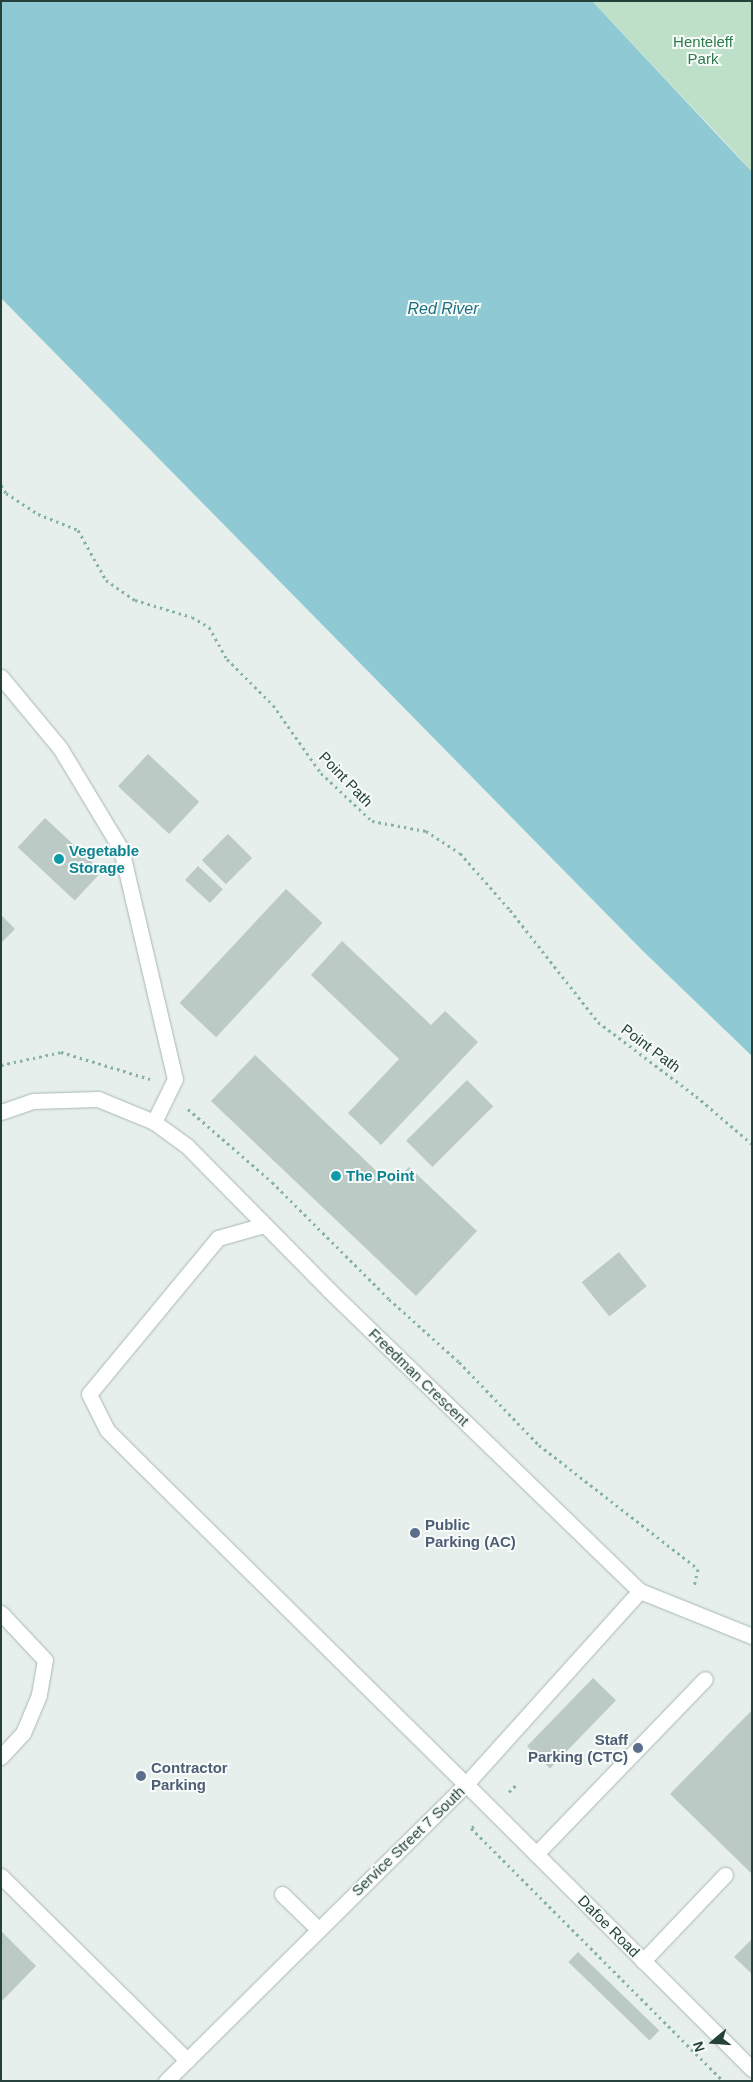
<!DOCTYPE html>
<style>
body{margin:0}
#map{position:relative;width:753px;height:2082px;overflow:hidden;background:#e6efeb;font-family:Arial,sans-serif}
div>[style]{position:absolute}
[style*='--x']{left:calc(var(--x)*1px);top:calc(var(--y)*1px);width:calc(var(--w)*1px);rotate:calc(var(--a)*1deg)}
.green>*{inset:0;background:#bfe0c8}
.water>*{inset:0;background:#8ec9d4}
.building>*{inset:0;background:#bbcac4;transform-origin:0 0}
.path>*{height:3px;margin-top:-1.5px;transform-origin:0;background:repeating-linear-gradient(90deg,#86b3a5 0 2.5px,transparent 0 6.5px)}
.roads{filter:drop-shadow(0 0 1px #a8b8b2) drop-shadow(0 0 1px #a8b8b2)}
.service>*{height:15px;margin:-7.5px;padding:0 7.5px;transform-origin:7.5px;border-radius:7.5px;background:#fff}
.minor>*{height:15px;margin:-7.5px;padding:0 7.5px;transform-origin:7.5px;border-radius:7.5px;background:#fff}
.tertiary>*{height:15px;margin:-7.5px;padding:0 7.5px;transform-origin:7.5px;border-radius:7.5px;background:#fff}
.dots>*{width:14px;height:14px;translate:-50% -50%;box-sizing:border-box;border:2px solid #f7fbf9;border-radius:50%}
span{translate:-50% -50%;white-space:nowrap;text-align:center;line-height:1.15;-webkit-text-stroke:4px #f7fbf9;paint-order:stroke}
.park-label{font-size:15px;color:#2d7a4b}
.street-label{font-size:15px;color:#24423a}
.culture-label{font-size:15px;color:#0d838f;font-weight:700}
.left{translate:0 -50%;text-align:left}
.service-label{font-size:15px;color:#4e5e75;font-weight:700}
.right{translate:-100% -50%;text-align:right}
.water-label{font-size:16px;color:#1c6f80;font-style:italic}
.frame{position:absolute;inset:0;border:2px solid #24423a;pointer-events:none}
.north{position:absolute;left:688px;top:2017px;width:50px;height:50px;-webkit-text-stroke:4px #f7fbf9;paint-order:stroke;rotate:252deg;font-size:14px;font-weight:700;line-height:20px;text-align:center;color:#24423a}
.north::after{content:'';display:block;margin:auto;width:18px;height:22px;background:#24423a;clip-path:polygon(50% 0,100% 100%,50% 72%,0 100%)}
</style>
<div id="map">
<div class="green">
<div style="clip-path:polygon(592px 1px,752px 1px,752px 172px,728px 145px)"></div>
</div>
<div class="water">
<div style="clip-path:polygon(1px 1px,592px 1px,752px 172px,752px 1056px,644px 952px,1px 298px)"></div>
</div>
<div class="building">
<div style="left:148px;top:754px;width:70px;height:44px;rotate:43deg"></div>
<div style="left:45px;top:818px;width:78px;height:40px;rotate:43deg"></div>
<div style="left:228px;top:834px;width:34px;height:37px;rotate:45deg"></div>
<div style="left:198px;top:866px;width:34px;height:19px;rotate:43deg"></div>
<div style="left:286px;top:889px;width:50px;height:156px;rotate:43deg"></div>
<div style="clip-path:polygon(1px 915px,15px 929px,1px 943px)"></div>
<div style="clip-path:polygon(342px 941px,431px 1025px,445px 1011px,478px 1042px,381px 1145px,348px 1113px,399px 1059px,311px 975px)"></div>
<div style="clip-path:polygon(255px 1055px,391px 1185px,409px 1167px,477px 1231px,416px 1296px,211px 1101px)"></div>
<div style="left:467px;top:1080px;width:37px;height:86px;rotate:45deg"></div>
<div style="left:619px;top:1252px;width:44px;height:48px;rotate:51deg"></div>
<div style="left:593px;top:1678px;width:32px;height:95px;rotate:44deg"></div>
<div style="clip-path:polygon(752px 1710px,752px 1874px,670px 1794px)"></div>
<div style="clip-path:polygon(1px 1931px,36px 1966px,1px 2002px)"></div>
<div style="clip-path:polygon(752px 1939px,752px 1974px,734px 1957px)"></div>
<div style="left:578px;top:1952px;width:113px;height:14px;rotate:44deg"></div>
</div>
<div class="path">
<div style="--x:1;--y:485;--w:9;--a:58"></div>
<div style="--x:6;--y:493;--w:38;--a:33"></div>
<div style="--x:38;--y:514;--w:43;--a:21.8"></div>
<div style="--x:78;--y:530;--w:57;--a:60.8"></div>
<div style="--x:106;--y:580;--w:35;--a:35"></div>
<div style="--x:135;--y:600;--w:59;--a:16.6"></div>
<div style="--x:192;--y:617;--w:20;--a:30"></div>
<div style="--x:209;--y:627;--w:37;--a:61"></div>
<div style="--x:227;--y:659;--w:65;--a:45"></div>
<div style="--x:273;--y:705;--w:83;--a:54.8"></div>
<div style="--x:321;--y:773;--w:70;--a:43.3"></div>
<div style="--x:372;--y:821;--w:55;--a:10.5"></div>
<div style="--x:426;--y:831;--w:40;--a:32.9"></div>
<div style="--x:460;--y:853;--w:76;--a:48.7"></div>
<div style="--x:510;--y:910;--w:142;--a:51.8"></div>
<div style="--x:598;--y:1022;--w:123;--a:37.1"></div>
<div style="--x:696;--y:1096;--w:74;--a:40.6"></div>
<div style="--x:1;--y:1065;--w:61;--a:-12.2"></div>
<div style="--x:61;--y:1052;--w:93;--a:16.9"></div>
<div style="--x:188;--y:1109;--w:111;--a:41"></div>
<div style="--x:272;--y:1182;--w:165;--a:45"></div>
<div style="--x:389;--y:1299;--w:94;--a:42"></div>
<div style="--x:459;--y:1362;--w:115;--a:46.1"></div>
<div style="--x:539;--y:1445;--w:202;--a:37.9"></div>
<div style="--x:698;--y:1569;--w:18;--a:103"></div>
<div style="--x:509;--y:1792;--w:10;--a:-45"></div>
<div style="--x:474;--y:1826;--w:4;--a:146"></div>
<div style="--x:471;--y:1828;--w:357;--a:45.1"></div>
</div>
<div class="roads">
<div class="service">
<div style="--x:1;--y:677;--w:92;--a:50.3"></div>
<div style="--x:60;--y:748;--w:118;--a:58.9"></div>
<div style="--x:121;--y:849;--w:236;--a:76.8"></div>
<div style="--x:175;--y:1079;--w:48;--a:116"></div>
<div style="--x:264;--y:1225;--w:48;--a:164.2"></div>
<div style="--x:218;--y:1238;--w:202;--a:129.6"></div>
<div style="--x:89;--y:1394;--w:40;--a:63.4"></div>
<div style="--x:107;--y:1430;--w:47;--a:45"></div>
<div style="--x:140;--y:1463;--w:458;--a:44.6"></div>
<div style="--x:1;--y:1613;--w:64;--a:46.9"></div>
<div style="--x:45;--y:1660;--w:36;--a:100"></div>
<div style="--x:39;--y:1695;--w:41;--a:112.8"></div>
<div style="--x:23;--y:1733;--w:33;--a:133"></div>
<div style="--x:536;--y:1854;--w:243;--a:-46"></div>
<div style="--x:1;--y:1876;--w:262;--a:44.7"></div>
<div style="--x:282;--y:1894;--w:49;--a:44.2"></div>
<div style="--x:643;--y:1961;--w:119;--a:-46.4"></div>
<div style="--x:166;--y:2081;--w:422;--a:-44.7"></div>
<div style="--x:466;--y:1784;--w:260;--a:-48"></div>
</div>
<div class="minor">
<div style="--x:466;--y:1784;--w:404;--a:44.9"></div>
</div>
<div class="tertiary">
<div style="--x:1;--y:1112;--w:34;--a:-19"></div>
<div style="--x:33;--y:1101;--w:65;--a:-1.8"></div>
<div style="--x:98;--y:1099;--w:61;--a:22.3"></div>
<div style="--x:154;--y:1122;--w:41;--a:36"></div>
<div style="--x:187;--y:1146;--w:204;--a:45.4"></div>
<div style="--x:330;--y:1291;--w:431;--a:44.1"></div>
<div style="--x:640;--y:1591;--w:121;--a:21.9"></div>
</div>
</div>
<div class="dots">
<div style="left:59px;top:859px;background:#0f9aa8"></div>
<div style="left:336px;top:1176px;background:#0f9aa8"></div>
<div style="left:415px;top:1533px;background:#5c6f8a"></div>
<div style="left:638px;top:1748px;background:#5c6f8a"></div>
<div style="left:141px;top:1776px;background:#5c6f8a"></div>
</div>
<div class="park-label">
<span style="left:703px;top:50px">Henteleff<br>Park</span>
</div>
<div class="street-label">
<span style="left:346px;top:779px;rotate:46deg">Point Path</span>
<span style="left:651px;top:1048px;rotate:37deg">Point Path</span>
<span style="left:419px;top:1377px;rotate:44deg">Freedman Crescent</span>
<span style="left:408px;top:1841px;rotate:-44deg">Service Street 7 South</span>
<span style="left:609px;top:1926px;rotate:45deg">Dafoe Road</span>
</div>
<div class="culture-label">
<span class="left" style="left:69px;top:859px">Vegetable<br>Storage</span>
<span class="left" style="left:346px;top:1176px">The Point</span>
</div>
<div class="service-label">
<span class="left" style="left:425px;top:1533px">Public<br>Parking (AC)</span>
<span class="right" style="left:628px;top:1748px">Staff<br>Parking (CTC)</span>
<span class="left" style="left:151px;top:1776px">Contractor<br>Parking</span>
</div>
<div class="water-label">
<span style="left:443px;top:309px">Red River</span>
</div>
<div class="frame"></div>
<div class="north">N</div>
</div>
